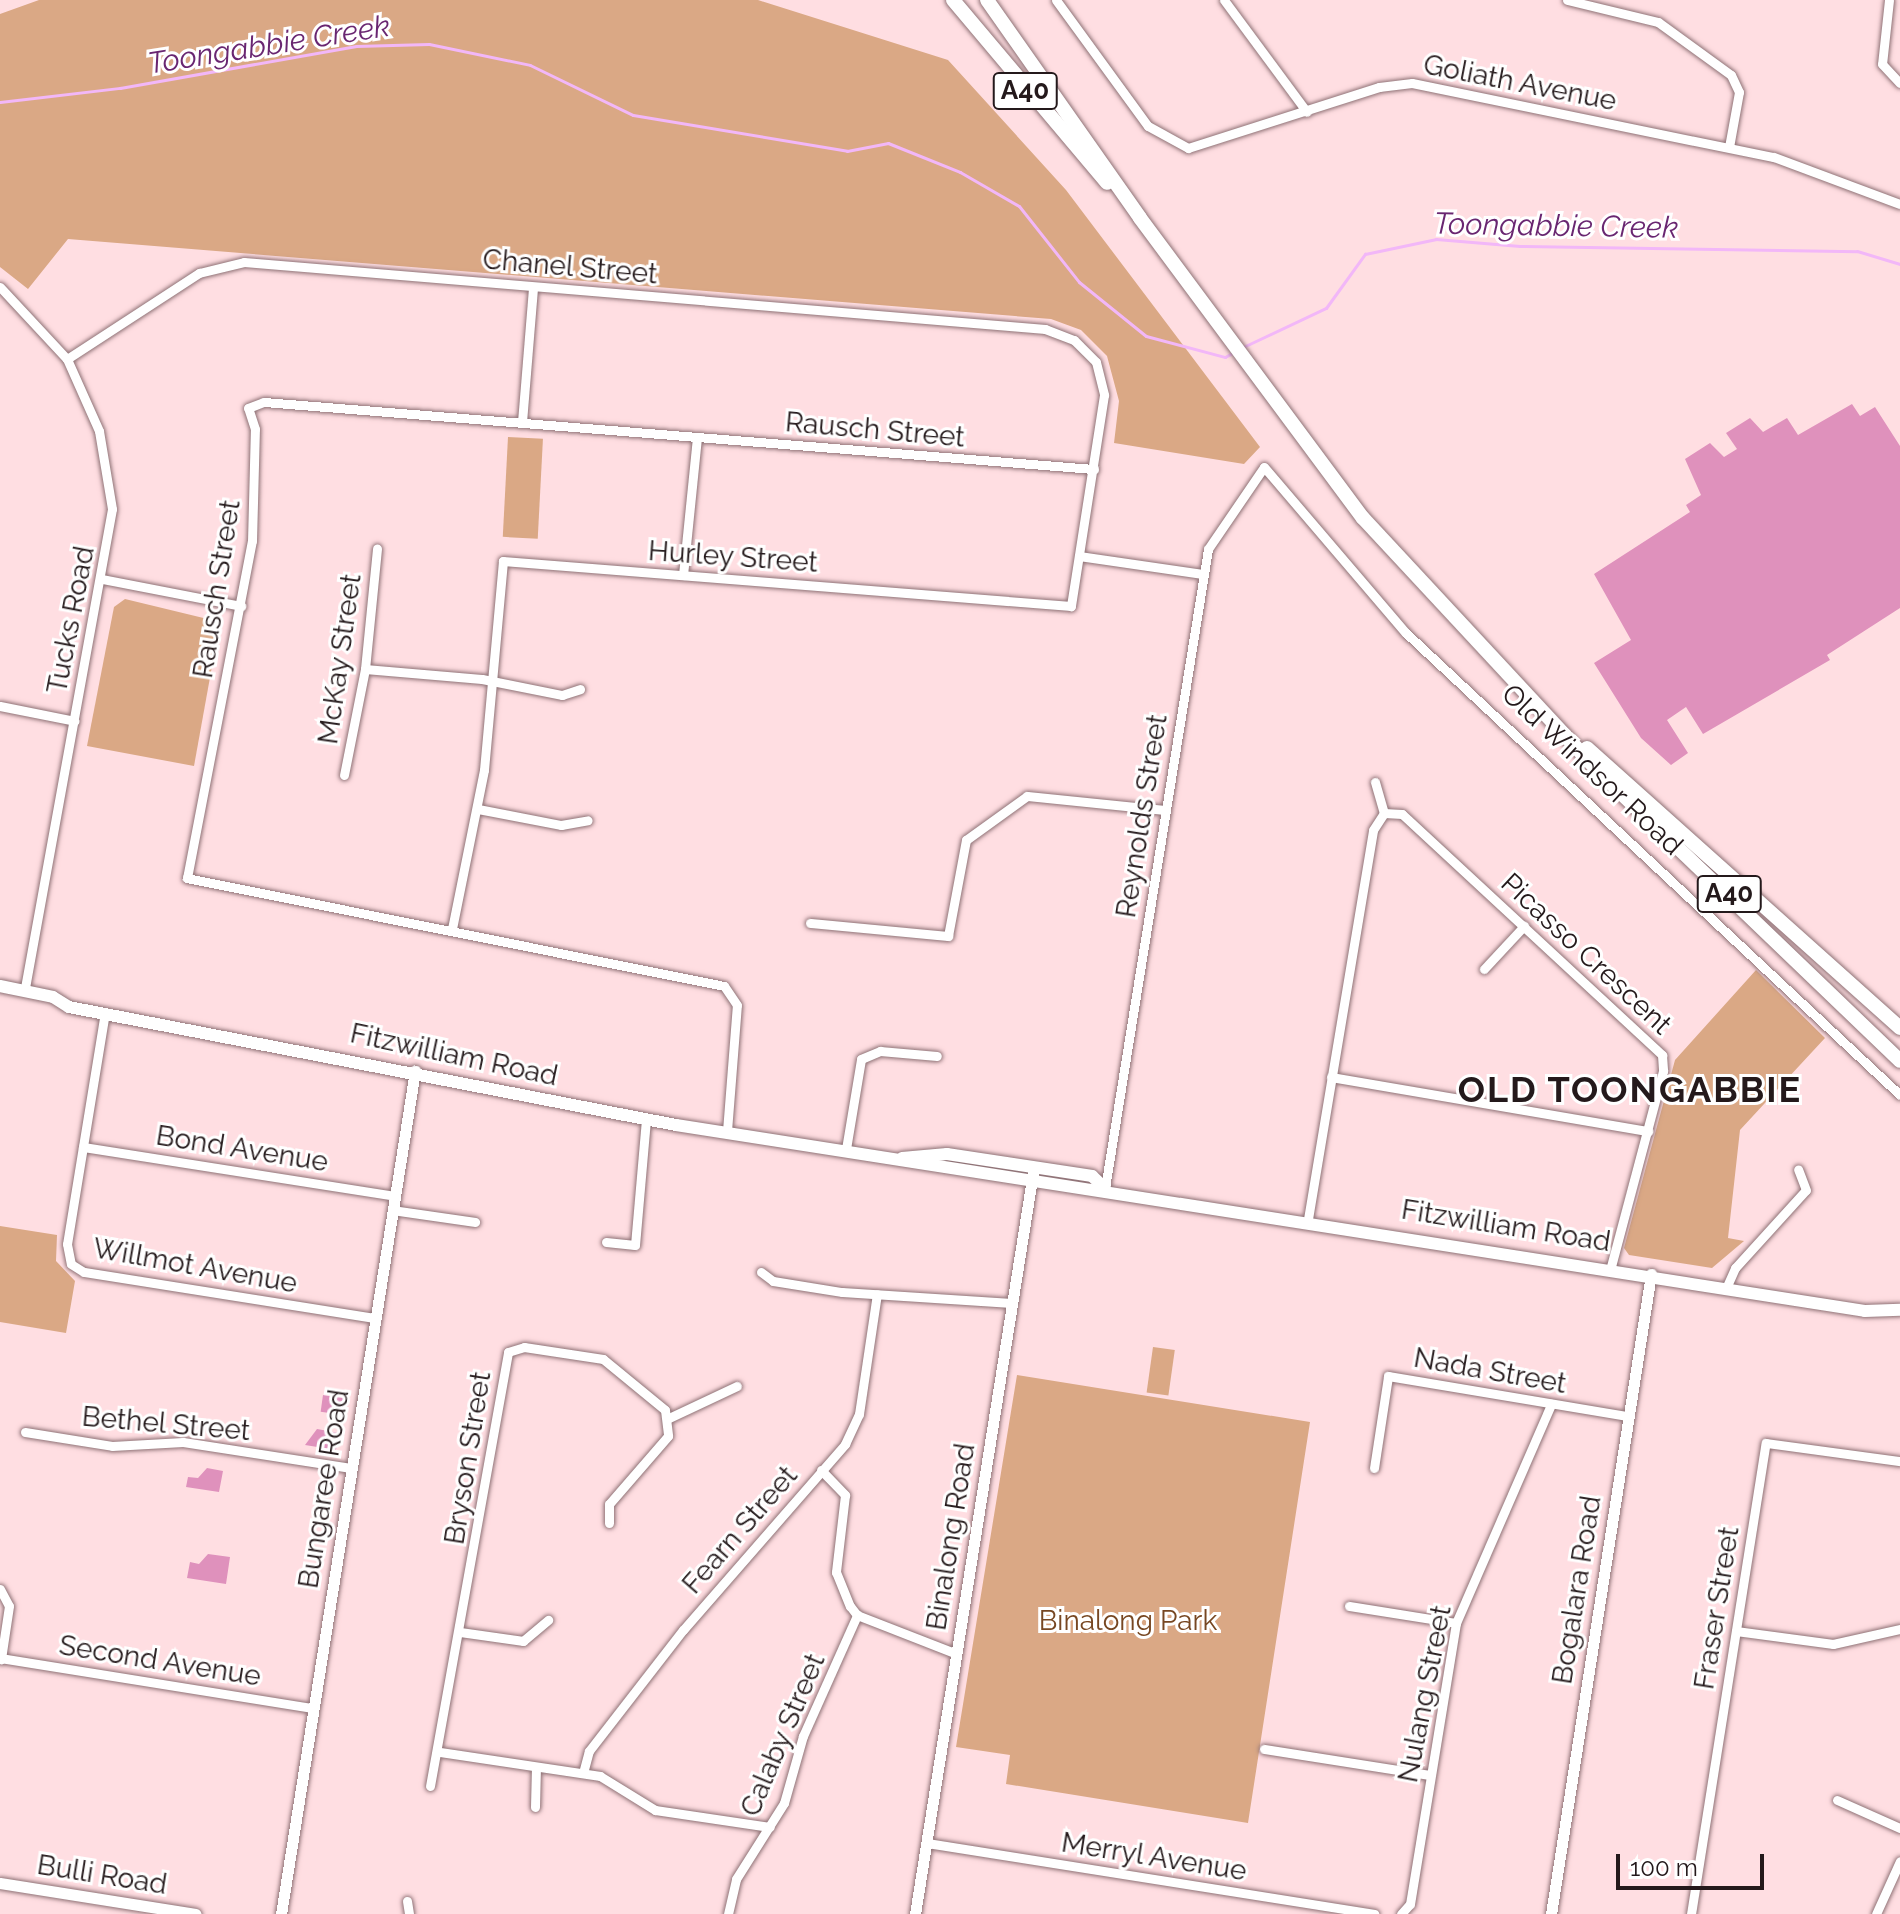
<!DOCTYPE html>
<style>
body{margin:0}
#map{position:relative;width:1900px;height:1914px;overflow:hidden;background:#ffdee2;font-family:Raleway,sans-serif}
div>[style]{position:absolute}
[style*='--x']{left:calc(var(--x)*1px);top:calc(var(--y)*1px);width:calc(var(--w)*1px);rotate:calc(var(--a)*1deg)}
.green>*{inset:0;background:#daa885;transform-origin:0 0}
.stream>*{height:3px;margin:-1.5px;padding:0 1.5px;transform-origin:1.5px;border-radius:1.5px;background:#f2b7f8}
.building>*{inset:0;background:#df91bc;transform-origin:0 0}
.roads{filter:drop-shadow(0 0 2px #8f7276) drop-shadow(0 0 2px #8f7276)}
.minor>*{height:9px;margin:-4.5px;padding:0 4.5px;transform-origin:4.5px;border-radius:4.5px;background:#fff}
.tertiary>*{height:11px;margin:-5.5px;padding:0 5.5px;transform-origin:5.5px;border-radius:5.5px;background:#fff}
.secondary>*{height:12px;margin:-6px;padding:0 6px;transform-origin:6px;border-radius:6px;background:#fff}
.trunk>*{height:14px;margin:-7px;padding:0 7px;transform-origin:7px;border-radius:7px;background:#fff}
span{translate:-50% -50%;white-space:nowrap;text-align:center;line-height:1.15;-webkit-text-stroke:6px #fff;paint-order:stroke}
.shield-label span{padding:2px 6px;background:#fff;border:2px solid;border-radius:6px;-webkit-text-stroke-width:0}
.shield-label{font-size:26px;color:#24191b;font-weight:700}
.street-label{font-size:28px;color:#24191b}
.park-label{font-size:28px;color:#774722}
.water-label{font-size:30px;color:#692671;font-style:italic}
.district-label{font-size:36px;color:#24191b;font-weight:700;letter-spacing:2px}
.scale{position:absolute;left:1616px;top:1854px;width:148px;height:36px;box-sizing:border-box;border:4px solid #24191b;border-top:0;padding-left:10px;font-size:24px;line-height:28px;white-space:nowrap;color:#24191b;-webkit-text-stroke:6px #fff;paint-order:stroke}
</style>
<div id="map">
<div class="green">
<div style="clip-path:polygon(39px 0,758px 0,948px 60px,1066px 190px,1260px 447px,1244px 464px,1114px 443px,1119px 401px,1107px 356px,1081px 330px,1051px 319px,68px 239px,28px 289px,0 267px,0 14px)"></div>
<div style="left:508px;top:437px;width:35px;height:100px;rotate:3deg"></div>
<div style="clip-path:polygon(125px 599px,220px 622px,194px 766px,87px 746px,114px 607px)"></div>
<div style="clip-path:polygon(1756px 970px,1825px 1038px,1740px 1130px,1728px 1238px,1744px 1241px,1712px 1268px,1629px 1255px,1624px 1248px,1675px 1060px)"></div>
<div style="clip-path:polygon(0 1226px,57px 1235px,56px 1261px,75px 1281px,66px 1333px,0 1322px)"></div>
<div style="left:1153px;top:1347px;width:22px;height:46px;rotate:8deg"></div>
<div style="clip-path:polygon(1017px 1375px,1310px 1422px,1248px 1823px,1006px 1784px,1010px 1755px,956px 1747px)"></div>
</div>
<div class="stream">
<div style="--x:0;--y:102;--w:121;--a:-6.7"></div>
<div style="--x:120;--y:88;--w:240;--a:-10.1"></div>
<div style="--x:356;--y:46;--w:73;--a:-1.6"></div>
<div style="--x:429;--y:44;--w:103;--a:11.7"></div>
<div style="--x:530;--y:65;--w:114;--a:25.9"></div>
<div style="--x:633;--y:115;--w:217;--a:9.5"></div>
<div style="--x:847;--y:151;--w:42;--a:-11"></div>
<div style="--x:888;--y:143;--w:78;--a:21.9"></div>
<div style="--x:960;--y:172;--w:68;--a:30"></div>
<div style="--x:1019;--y:206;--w:97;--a:51.7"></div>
<div style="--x:1079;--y:282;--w:86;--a:38.9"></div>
<div style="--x:1146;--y:336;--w:82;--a:14.9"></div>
<div style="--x:1225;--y:357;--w:10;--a:-29"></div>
<div style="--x:1241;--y:348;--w:94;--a:-25.2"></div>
<div style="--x:1326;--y:308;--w:67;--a:-54.2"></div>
<div style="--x:1365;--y:254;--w:73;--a:-11.9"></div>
<div style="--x:1436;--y:239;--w:84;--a:4.8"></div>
<div style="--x:1520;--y:246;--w:337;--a:0.9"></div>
<div style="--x:1857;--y:251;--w:45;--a:16.8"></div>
</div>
<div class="building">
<div style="clip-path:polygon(1852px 404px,1860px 416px,1875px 407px,1900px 446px,1900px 608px,1827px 655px,1830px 660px,1703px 734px,1686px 707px,1667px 720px,1688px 753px,1671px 765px,1641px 738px,1594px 663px,1631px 640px,1594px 574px,1690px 512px,1686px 505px,1701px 495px,1685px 459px,1710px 443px,1724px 457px,1737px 449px,1726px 433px,1750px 418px,1763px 432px,1787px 418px,1798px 435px)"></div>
<div style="left:323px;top:1395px;width:21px;height:17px;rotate:8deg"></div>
<div style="clip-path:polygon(317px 1429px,339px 1433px,336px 1450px,305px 1445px)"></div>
<div style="clip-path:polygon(207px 1468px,223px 1471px,219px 1492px,186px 1487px,188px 1477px,198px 1478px)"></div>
<div style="clip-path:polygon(208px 1554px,230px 1557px,226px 1584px,187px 1578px,190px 1562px,199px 1564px)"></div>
</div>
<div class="roads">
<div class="minor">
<div style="--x:1056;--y:0;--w:156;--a:53.9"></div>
<div style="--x:1148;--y:126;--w:46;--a:28.8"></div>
<div style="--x:1188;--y:148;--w:201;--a:-17.7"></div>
<div style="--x:1379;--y:87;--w:33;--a:-7"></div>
<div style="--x:1412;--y:83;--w:369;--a:11.6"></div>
<div style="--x:1774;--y:157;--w:134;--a:20.5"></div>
<div style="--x:1224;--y:0;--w:139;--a:53.5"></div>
<div style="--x:1567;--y:0;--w:94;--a:13.6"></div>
<div style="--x:1658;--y:22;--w:90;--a:36"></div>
<div style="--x:1731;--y:75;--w:19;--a:65"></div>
<div style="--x:1739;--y:92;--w:56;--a:100.3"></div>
<div style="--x:1889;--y:0;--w:64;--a:96.2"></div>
<div style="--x:1882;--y:64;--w:26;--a:47"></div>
<div style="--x:0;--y:287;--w:98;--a:47.1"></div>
<div style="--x:67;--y:359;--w:79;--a:66"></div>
<div style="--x:99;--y:431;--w:79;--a:80.5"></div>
<div style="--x:112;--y:509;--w:490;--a:100.3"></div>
<div style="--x:67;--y:359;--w:158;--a:-33.1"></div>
<div style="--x:199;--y:273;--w:46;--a:-13.7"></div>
<div style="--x:244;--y:262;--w:804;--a:4.78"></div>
<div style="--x:1045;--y:329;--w:31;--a:21"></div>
<div style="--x:1074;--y:340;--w:31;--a:45"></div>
<div style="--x:1096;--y:362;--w:34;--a:76"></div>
<div style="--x:1104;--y:395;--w:214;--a:98.9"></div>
<div style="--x:1071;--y:606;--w:570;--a:-175.47"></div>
<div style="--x:503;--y:561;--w:210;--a:95.2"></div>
<div style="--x:484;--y:770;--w:162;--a:101.4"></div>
<div style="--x:522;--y:422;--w:133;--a:-85.3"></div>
<div style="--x:1079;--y:556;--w:125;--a:8.3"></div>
<div style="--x:683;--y:575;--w:138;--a:-84.2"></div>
<div style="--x:102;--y:579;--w:142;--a:11"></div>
<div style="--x:365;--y:669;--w:117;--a:4.9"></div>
<div style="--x:482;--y:679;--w:82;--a:11.3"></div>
<div style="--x:562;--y:695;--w:19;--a:-18"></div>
<div style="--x:0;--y:706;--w:76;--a:11.3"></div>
<div style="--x:344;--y:775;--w:108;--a:-78.8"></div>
<div style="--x:365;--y:669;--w:121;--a:-84.3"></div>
<div style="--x:1375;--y:782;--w:32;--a:74"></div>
<div style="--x:478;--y:809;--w:85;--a:10.9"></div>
<div style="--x:561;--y:825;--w:27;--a:-10"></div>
<div style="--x:810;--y:923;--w:139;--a:5.4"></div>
<div style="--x:948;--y:936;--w:98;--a:-79.4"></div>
<div style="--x:966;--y:840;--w:75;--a:-35.8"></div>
<div style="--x:1027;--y:796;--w:139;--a:5.8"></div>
<div style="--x:1484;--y:969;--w:59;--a:-47.1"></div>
<div style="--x:105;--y:1012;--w:235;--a:99.3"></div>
<div style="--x:67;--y:1244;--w:20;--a:79"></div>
<div style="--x:71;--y:1264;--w:15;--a:32"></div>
<div style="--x:84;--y:1272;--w:296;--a:9"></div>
<div style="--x:1331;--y:1077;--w:322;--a:9.7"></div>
<div style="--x:727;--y:1131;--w:126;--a:-85.5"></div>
<div style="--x:737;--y:1005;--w:23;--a:-124"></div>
<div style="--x:724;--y:986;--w:548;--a:-168.63"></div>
<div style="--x:187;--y:878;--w:343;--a:-79.1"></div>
<div style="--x:252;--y:541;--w:112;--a:-88.5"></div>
<div style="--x:255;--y:429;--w:22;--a:-108"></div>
<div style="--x:248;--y:408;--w:17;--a:-21"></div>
<div style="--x:264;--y:402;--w:833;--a:4.62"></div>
<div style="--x:83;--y:1147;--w:316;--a:8.9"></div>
<div style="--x:846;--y:1149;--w:91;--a:-80.5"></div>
<div style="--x:861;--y:1059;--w:21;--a:-23"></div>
<div style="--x:880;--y:1051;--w:57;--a:5"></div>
<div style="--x:1105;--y:1188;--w:647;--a:-80.84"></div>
<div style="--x:1208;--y:549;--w:99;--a:-55.7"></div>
<div style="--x:1264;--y:467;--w:218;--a:49.5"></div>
<div style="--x:1406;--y:633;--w:676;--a:43.08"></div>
<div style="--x:392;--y:1210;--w:84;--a:8.2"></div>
<div style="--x:1308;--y:1219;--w:394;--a:-80.5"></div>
<div style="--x:1373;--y:830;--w:20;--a:-57"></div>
<div style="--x:1384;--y:813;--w:18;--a:3"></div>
<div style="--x:1402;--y:814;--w:355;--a:42.8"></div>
<div style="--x:1662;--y:1055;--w:16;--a:86"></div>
<div style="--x:1663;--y:1071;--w:203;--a:104.9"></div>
<div style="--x:606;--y:1242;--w:29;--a:6"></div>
<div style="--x:635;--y:1245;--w:125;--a:-85"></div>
<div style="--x:761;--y:1272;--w:15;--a:37"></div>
<div style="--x:773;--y:1281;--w:70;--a:9.1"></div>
<div style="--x:842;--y:1292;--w:170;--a:3.7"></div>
<div style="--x:1727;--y:1286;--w:20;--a:-66"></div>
<div style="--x:1735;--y:1268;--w:105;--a:-47.7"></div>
<div style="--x:1806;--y:1190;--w:22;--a:-111"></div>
<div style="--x:669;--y:1418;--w:75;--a:-25.2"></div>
<div style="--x:25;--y:1432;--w:88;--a:9.1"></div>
<div style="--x:112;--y:1446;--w:71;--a:-3.2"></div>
<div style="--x:183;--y:1442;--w:170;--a:8.8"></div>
<div style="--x:1374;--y:1468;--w:93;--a:-81.3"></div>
<div style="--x:1388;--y:1376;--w:243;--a:9.5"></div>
<div style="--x:821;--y:1470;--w:35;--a:46"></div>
<div style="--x:845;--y:1495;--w:78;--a:96.7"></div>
<div style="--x:836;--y:1572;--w:37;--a:68"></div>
<div style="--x:850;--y:1606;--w:11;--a:52"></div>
<div style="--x:857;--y:1615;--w:107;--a:21.3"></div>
<div style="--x:0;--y:1589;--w:19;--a:62"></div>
<div style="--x:9;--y:1606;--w:54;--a:98.6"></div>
<div style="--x:1349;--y:1606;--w:108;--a:9"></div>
<div style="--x:1736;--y:1631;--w:98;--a:7.6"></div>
<div style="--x:1833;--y:1644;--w:69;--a:-12.6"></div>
<div style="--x:460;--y:1632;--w:64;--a:8.1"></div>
<div style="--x:523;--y:1641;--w:33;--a:-40"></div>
<div style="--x:0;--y:1658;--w:317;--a:9.1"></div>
<div style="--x:1264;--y:1749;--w:168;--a:8.9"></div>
<div style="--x:440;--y:1752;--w:162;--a:8.5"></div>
<div style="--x:600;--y:1776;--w:65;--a:31.7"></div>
<div style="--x:655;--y:1810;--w:116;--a:8.4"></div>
<div style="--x:583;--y:1773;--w:23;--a:-75"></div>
<div style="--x:589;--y:1751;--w:153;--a:-52.2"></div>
<div style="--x:683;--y:1630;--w:247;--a:-48.9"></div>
<div style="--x:845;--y:1444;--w:33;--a:-65"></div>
<div style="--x:859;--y:1414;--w:121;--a:-81.5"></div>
<div style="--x:430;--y:1786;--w:441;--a:-79.8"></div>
<div style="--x:508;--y:1352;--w:17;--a:-17"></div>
<div style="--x:524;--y:1347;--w:80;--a:8.6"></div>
<div style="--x:603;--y:1359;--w:80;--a:39.4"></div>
<div style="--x:665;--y:1410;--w:26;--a:83"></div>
<div style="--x:668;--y:1436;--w:90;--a:130.9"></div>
<div style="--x:609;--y:1504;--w:19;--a:90"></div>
<div style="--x:1837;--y:1800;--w:69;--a:24"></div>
<div style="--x:535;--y:1807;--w:40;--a:-88.6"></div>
<div style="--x:927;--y:1843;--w:453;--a:9"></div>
<div style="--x:407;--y:1901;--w:13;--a:81"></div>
<div style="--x:728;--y:1914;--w:36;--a:-77"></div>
<div style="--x:736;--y:1879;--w:90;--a:-57.7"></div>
<div style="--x:784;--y:1803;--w:70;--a:-74.2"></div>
<div style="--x:803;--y:1736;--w:133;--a:-65.9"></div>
<div style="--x:1401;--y:1914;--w:13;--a:-48"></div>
<div style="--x:1410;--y:1904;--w:285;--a:-80.7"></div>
<div style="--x:1456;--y:1623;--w:239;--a:-66.5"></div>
<div style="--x:1691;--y:1914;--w:477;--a:-81"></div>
<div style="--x:1766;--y:1443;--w:135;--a:7.7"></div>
<div style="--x:1876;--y:1914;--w:58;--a:-65.6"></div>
</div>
<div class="tertiary">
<div style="--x:0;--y:1883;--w:198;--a:9"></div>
<div style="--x:281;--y:1914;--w:854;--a:-80.97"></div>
<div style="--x:915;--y:1914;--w:751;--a:-80.96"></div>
<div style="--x:1551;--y:1914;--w:648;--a:-81.12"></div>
</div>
<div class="secondary">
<div style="--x:0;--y:986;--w:54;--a:11.7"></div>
<div style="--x:53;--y:997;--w:19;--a:32"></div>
<div style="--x:69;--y:1007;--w:618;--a:11"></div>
<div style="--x:676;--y:1125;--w:1203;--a:8.89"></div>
<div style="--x:1865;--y:1311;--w:35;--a:-2"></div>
<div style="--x:902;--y:1158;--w:45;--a:-5.1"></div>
<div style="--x:947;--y:1154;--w:147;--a:8.6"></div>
<div style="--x:1092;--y:1176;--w:18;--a:43"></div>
</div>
<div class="trunk">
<div style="--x:953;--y:0;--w:239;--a:49.9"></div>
<div style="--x:987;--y:0;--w:266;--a:54.9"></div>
<div style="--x:1140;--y:218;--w:374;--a:53.4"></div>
<div style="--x:1363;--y:518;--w:351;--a:47.1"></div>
<div style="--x:1602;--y:775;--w:413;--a:43.8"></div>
<div style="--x:1587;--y:748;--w:420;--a:41.8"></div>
</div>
</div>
<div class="shield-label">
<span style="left:1025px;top:91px">A40</span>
<span style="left:1729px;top:894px">A40</span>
</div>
<div class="street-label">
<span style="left:1520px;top:83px;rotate:11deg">Goliath Avenue</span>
<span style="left:570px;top:267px;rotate:5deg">Chanel Street</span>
<span style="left:875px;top:430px;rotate:5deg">Rausch Street</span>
<span style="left:733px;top:557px;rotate:4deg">Hurley Street</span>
<span style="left:217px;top:589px;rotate:-81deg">Rausch Street</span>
<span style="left:71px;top:620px;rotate:-79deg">Tucks Road</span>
<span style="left:340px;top:659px;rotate:-82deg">McKay Street</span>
<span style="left:1592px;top:770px;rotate:43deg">Old Windsor Road</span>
<span style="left:1142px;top:816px;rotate:-81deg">Reynolds Street</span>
<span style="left:1586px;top:954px;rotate:43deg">Picasso Crescent</span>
<span style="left:454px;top:1055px;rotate:12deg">Fitzwilliam Road</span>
<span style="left:242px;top:1149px;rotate:9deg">Bond Avenue</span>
<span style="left:1506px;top:1226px;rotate:9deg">Fitzwilliam Road</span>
<span style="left:195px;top:1266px;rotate:10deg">Willmot Avenue</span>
<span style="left:1490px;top:1371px;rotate:10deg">Nada Street</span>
<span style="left:166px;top:1424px;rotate:5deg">Bethel Street</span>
<span style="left:468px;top:1458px;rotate:-81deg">Bryson Street</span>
<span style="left:324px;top:1489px;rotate:-81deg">Bungaree Road</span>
<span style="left:740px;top:1530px;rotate:-49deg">Fearn Street</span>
<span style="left:951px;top:1537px;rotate:-81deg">Binalong Road</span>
<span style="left:1577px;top:1590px;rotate:-81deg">Bogalara Road</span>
<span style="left:1717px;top:1608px;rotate:-81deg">Fraser Street</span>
<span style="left:160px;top:1661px;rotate:9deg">Second Avenue</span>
<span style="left:1425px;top:1694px;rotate:-79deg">Nulang Street</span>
<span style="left:783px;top:1735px;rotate:-67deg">Calaby Street</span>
<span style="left:1154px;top:1857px;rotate:9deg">Merryl Avenue</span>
<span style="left:102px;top:1875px;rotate:9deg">Bulli Road</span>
</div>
<div class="park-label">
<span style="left:1128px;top:1621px">Binalong Park</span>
</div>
<div class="water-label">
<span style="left:269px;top:45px;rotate:-9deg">Toongabbie Creek</span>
<span style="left:1556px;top:226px;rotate:1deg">Toongabbie Creek</span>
</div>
<div class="district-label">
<span style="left:1630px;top:1090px">OLD TOONGABBIE</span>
</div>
<div class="scale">100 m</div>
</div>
